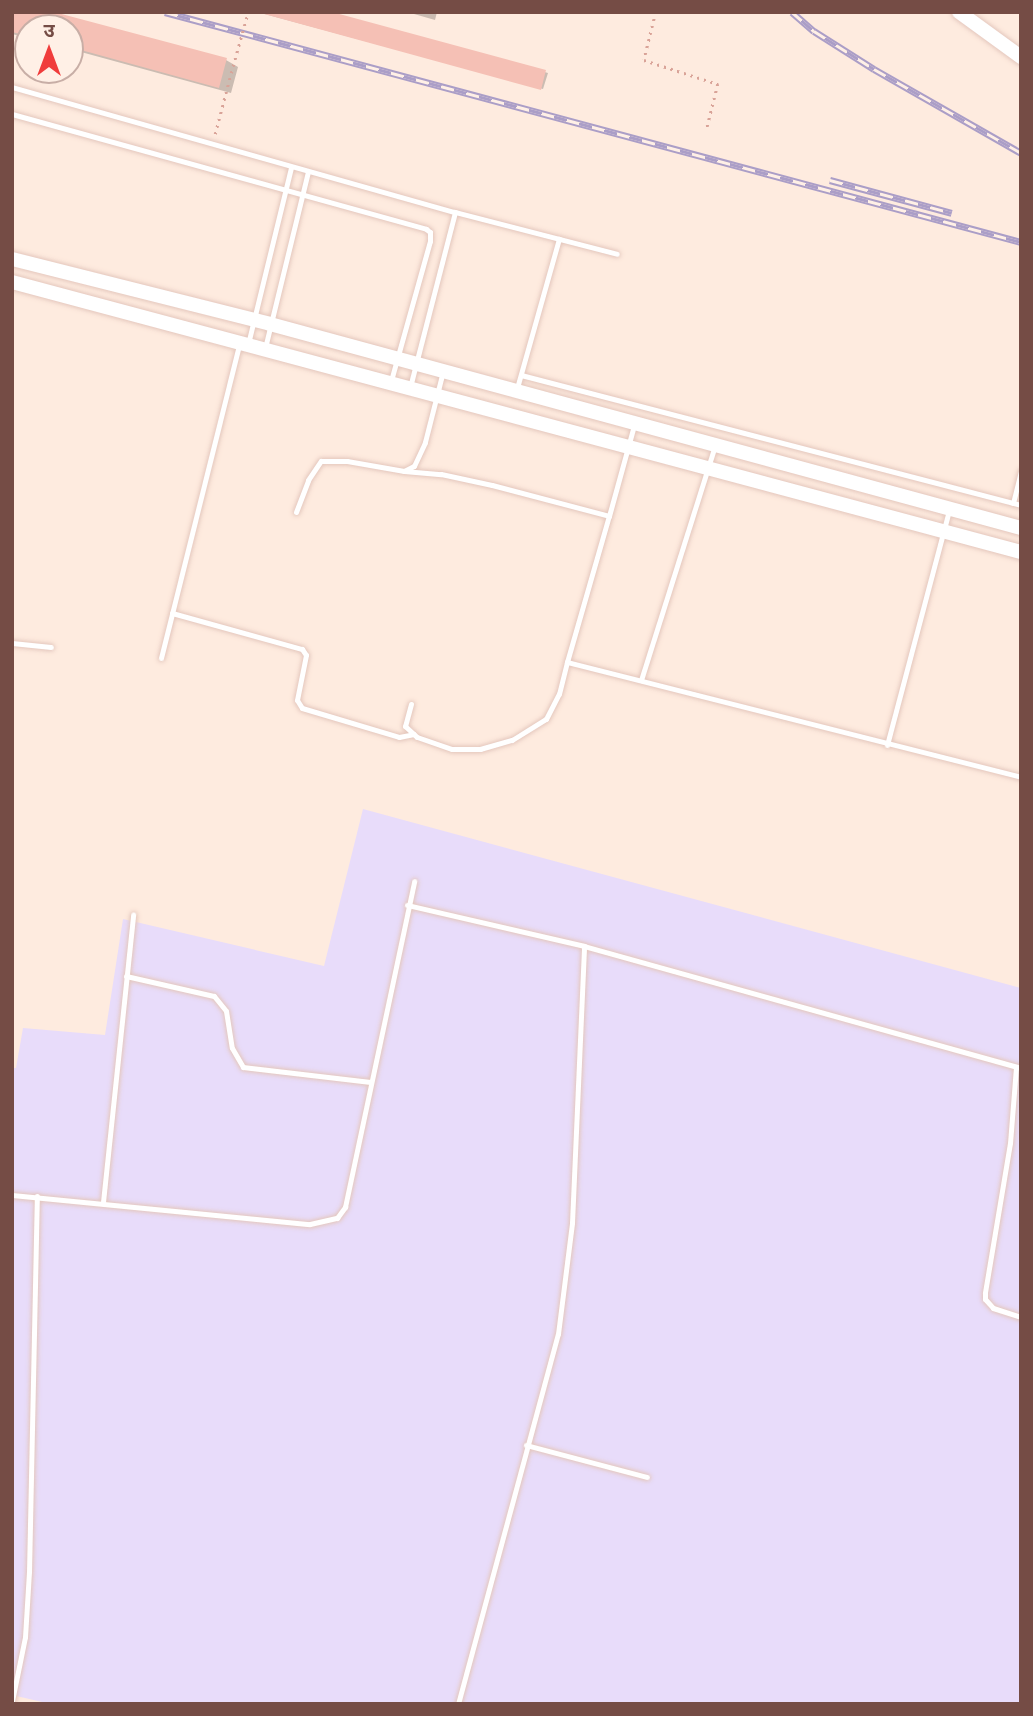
<!DOCTYPE html>
<meta charset="utf-8">
<style>
body{margin:0}
#map{position:relative;width:1033px;height:1716px;overflow:hidden;background:#feebdf;font-family:"Asap Condensed","Noto Sans Devanagari",sans-serif}
div>[style]{position:absolute}
[style*='--x']{left:calc(var(--x)*1px);top:calc(var(--y)*1px);width:calc(var(--w)*1px);rotate:calc(var(--a)*1deg)}
.education>*{inset:0;background:#e8dcfa}
.shadow>*{inset:0;background:#0003}
.building>*{inset:0;background:#f5c0b5}
.path>*{height:2.5px;margin-top:-1.25px;transform-origin:0;background:repeating-linear-gradient(90deg,#d9a398 0 2px,transparent 0 7px)}
.roads{filter:drop-shadow(0 0 2px #e4c7bd) drop-shadow(0 0 2px #e4c7bd)}
.service>*{height:5px;margin:-2.5px;padding:0 2.5px;transform-origin:2.5px;border-radius:2.5px;background:#fff}
.tertiary>*{height:14px;margin:-7px;padding:0 7px;transform-origin:7px;border-radius:7px;background:#fff}
.rail>*{height:7px;margin-top:-3.5px;transform-origin:0;background:repeating-linear-gradient(90deg,#fff0e6 0 13px,#ab9ec7 0 26px);box-sizing:border-box;border-block:2px solid #ab9ec7}
.path-bridge>*{height:2.5px;margin-top:-1.25px;transform-origin:0;background:repeating-linear-gradient(90deg,#d9a398 0 2px,transparent 0 7px)}
span{translate:-50% -50%;white-space:nowrap;text-align:center;line-height:1.15;-webkit-text-stroke:5px #fff0e6;paint-order:stroke}
.frame{position:absolute;inset:0;border:14px solid #754c45;pointer-events:none}
.north{position:absolute;left:14px;top:14px;width:70px;height:70px;box-sizing:border-box;background:#fff0e6;border:2px solid #c8aea6;border-radius:50%;rotate:0deg;font-size:19px;font-weight:700;line-height:28px;text-align:center;color:#754c45}
.north::after{content:'';display:block;margin:auto;width:24px;height:32px;background:#f03c3b;clip-path:polygon(50% 0,100% 100%,50% 72%,0 100%)}
</style>
<div id="map">
<div class="education">
<div style="clip-path:polygon(363px 809px,1021px 988px,1021px 1704px,51px 1704px,12px 1695px,12px 1068px,16px 1068px,23px 1028px,105px 1035px,123px 919px,324px 966px)"></div>
</div>
<div class="shadow">
<div style="clip-path:polygon(12px 12px,226px 60px,238px 67px,231px 93px,70px 49px,70px 28px,28px 28px,28px 38px,12px 34px)"></div>
<div style="clip-path:polygon(257px 12px,325px 12px,548px 73px,543px 89px)"></div>
<div style="clip-path:polygon(407px 12px,437px 12px,435px 20px)"></div>
</div>
<div class="building">
<div style="clip-path:polygon(12px 12px,54px 12px,227px 58px,219px 88px,70px 47px,70px 28px,28px 28px,28px 36px,12px 32px)"></div>
<div style="clip-path:polygon(257px 12px,332px 12px,546px 70px,541px 90px)"></div>
</div>
<div class="path">
<div style="--x:656;--y:12;--w:49;--a:104"></div>
<div style="--x:644;--y:60;--w:78;--a:18"></div>
<div style="--x:718;--y:84;--w:45;--a:104"></div>
<div style="--x:215;--y:134;--w:63;--a:-75.3"></div>
</div>
<div class="roads">
<div class="service">
<div style="--x:12;--y:87;--w:460;--a:15.8"></div>
<div style="--x:455;--y:212;--w:181;--a:104.4"></div>
<div style="--x:12;--y:114;--w:430;--a:15.5"></div>
<div style="--x:426;--y:229;--w:5;--a:37"></div>
<div style="--x:430;--y:232;--w:9;--a:90"></div>
<div style="--x:430;--y:241;--w:145;--a:105.6"></div>
<div style="--x:455;--y:212;--w:167;--a:14.5"></div>
<div style="--x:248;--y:344;--w:182;--a:-76.3"></div>
<div style="--x:265;--y:348;--w:181;--a:-76.3"></div>
<div style="--x:521;--y:375;--w:517;--a:14.57"></div>
<div style="--x:517;--y:388;--w:155;--a:-74.3"></div>
<div style="--x:404;--y:471;--w:37;--a:5"></div>
<div style="--x:441;--y:474;--w:52;--a:12.2"></div>
<div style="--x:492;--y:485;--w:121;--a:14.8"></div>
<div style="--x:609;--y:516;--w:94;--a:-74.6"></div>
<div style="--x:1013;--y:503;--w:33;--a:-76"></div>
<div style="--x:296;--y:512;--w:34;--a:-69"></div>
<div style="--x:308;--y:480;--w:23;--a:-56"></div>
<div style="--x:321;--y:461;--w:26;--a:0"></div>
<div style="--x:347;--y:461;--w:58;--a:10"></div>
<div style="--x:404;--y:471;--w:11;--a:-27"></div>
<div style="--x:414;--y:466;--w:26;--a:-65"></div>
<div style="--x:425;--y:442;--w:73;--a:-75.8"></div>
<div style="--x:172;--y:613;--w:135;--a:15.5"></div>
<div style="--x:302;--y:649;--w:7;--a:56"></div>
<div style="--x:306;--y:655;--w:46;--a:101.3"></div>
<div style="--x:297;--y:700;--w:9;--a:58"></div>
<div style="--x:302;--y:708;--w:101;--a:16.6"></div>
<div style="--x:399;--y:737;--w:15;--a:-11"></div>
<div style="--x:12;--y:643;--w:39;--a:6"></div>
<div style="--x:161;--y:658;--w:323;--a:-76"></div>
<div style="--x:567;--y:662;--w:152;--a:-74"></div>
<div style="--x:641;--y:680;--w:245;--a:-72.5"></div>
<div style="--x:411;--y:704;--w:23;--a:105"></div>
<div style="--x:405;--y:726;--w:16;--a:43"></div>
<div style="--x:417;--y:737;--w:37;--a:19"></div>
<div style="--x:452;--y:749;--w:28;--a:0"></div>
<div style="--x:480;--y:749;--w:33;--a:-16"></div>
<div style="--x:512;--y:740;--w:40;--a:-32"></div>
<div style="--x:546;--y:719;--w:28;--a:-63"></div>
<div style="--x:559;--y:694;--w:33;--a:-76"></div>
<div style="--x:567;--y:662;--w:468;--a:14.2"></div>
<div style="--x:887;--y:745;--w:242;--a:-75.2"></div>
<div style="--x:407;--y:905;--w:182;--a:13"></div>
<div style="--x:584;--y:946;--w:454;--a:15.6"></div>
<div style="--x:126;--y:976;--w:90;--a:12.8"></div>
<div style="--x:214;--y:996;--w:19;--a:51"></div>
<div style="--x:226;--y:1011;--w:37;--a:81"></div>
<div style="--x:232;--y:1048;--w:22;--a:60"></div>
<div style="--x:243;--y:1067;--w:128;--a:6.7"></div>
<div style="--x:1016;--y:1067;--w:76;--a:94.5"></div>
<div style="--x:1010;--y:1143;--w:152;--a:99.5"></div>
<div style="--x:985;--y:1293;--w:6;--a:90"></div>
<div style="--x:985;--y:1299;--w:12;--a:48"></div>
<div style="--x:993;--y:1308;--w:29;--a:18"></div>
<div style="--x:12;--y:1195;--w:299;--a:5.6"></div>
<div style="--x:310;--y:1224;--w:28;--a:-13"></div>
<div style="--x:337;--y:1218;--w:14;--a:-54"></div>
<div style="--x:345;--y:1207;--w:333;--a:-78"></div>
<div style="--x:103;--y:1202;--w:289;--a:-84"></div>
<div style="--x:526;--y:1445;--w:125;--a:14.8"></div>
<div style="--x:12;--y:1701;--w:65;--a:-78.5"></div>
<div style="--x:25;--y:1637;--w:65;--a:-86.5"></div>
<div style="--x:29;--y:1572;--w:376;--a:-88.8"></div>
<div style="--x:458;--y:1704;--w:383;--a:-74.9"></div>
<div style="--x:558;--y:1334;--w:112;--a:-82.8"></div>
<div style="--x:572;--y:1223;--w:277;--a:-87.5"></div>
</div>
<div class="tertiary">
<div style="--x:959;--y:12;--w:77;--a:36"></div>
<div style="--x:12;--y:259;--w:266;--a:14.1"></div>
<div style="--x:270;--y:324;--w:778;--a:15.2"></div>
<div style="--x:12;--y:282;--w:1045;--a:14.98"></div>
</div>
</div>
<div class="rail">
<div style="--x:165;--y:12;--w:886;--a:15.04"></div>
<div style="--x:792;--y:12;--w:29;--a:41"></div>
<div style="--x:814;--y:31;--w:71;--a:32.3"></div>
<div style="--x:874;--y:69;--w:169;--a:29.7"></div>
<div style="--x:830;--y:180;--w:126;--a:15.1"></div>
</div>
<div class="path-bridge">
<div style="--x:231;--y:73;--w:63;--a:-74.4"></div>
</div>
<div class="frame"></div>
<div class="north">उ</div>
</div>
